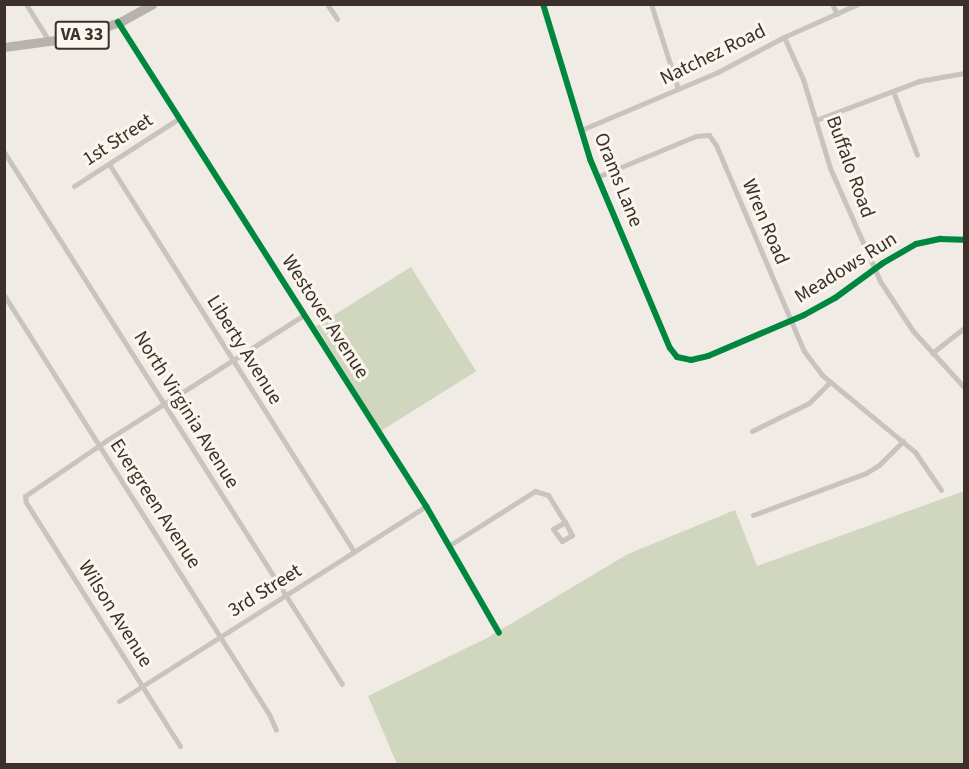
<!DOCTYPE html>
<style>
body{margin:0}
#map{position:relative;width:969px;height:769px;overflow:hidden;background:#f0ebe5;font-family:"Source Sans 3",sans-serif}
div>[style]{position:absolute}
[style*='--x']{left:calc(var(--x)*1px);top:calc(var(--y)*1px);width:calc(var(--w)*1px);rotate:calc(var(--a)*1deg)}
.green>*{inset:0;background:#d1d6bf;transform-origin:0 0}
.minor>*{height:5px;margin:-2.5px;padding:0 2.5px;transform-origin:2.5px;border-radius:2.5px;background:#c9c3be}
.primary>*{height:9px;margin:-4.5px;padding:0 4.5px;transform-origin:4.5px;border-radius:4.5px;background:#b8b1ad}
.cycleway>*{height:6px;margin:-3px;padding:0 3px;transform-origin:3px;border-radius:3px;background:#00873e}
span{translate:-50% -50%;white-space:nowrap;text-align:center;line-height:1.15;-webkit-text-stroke:6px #fbf5ee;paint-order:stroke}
.shield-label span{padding:2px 4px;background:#fbf5ee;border:2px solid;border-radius:4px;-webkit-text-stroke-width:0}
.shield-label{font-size:18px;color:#3b302b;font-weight:700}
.street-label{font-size:20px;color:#3b302b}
.frame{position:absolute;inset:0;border:6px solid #3b302b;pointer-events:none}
</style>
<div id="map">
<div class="green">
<div style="left:411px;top:267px;width:123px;height:112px;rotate:58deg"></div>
<div style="clip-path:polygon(964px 491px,964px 764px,397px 764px,368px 696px,487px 638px,628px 554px,735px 510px,757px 566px)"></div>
</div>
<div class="minor">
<div style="--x:26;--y:4;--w:44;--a:58.1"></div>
<div style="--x:327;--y:4;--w:18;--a:56"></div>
<div style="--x:543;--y:4;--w:162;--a:73.1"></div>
<div style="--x:590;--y:159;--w:205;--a:67.1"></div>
<div style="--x:670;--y:348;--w:11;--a:52"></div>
<div style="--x:677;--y:357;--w:14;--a:12"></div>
<div style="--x:691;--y:360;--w:17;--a:-13"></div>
<div style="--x:708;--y:356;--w:104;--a:-23.1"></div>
<div style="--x:804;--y:315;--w:35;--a:-29"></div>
<div style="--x:835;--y:298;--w:59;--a:-36.1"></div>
<div style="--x:883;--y:263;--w:38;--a:-30"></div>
<div style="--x:916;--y:244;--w:25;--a:-12"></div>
<div style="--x:940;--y:239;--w:24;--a:2"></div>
<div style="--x:651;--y:4;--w:89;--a:72.4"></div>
<div style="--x:832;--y:4;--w:11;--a:63"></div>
<div style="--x:118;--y:22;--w:574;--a:57.53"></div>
<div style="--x:426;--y:506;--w:146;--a:60.1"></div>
<div style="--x:784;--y:37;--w:46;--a:65.7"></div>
<div style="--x:803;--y:79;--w:93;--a:73.1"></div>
<div style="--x:830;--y:168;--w:124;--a:66.1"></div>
<div style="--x:880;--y:281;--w:60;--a:56.6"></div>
<div style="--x:913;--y:331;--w:76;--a:47.7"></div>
<div style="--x:893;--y:91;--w:68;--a:69.4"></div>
<div style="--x:816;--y:120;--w:110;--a:-20.7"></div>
<div style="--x:919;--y:81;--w:46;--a:-10.1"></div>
<div style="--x:581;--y:130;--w:147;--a:-22.9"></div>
<div style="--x:716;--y:73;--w:77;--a:-27.9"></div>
<div style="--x:784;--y:37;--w:81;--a:-24"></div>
<div style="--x:4;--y:152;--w:630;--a:57.57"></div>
<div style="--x:109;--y:164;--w:459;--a:57.7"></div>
<div style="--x:597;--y:177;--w:107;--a:-22.5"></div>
<div style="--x:696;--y:136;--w:13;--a:-4"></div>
<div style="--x:709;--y:135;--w:12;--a:55"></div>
<div style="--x:716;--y:145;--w:224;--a:66.9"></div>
<div style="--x:804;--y:351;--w:30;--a:53"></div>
<div style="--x:822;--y:375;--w:121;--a:39.6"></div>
<div style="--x:915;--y:452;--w:46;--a:55.6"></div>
<div style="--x:74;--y:186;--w:124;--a:-32.8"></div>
<div style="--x:4;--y:295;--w:496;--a:57.7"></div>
<div style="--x:269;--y:714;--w:17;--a:66"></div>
<div style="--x:932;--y:353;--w:41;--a:-38"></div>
<div style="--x:752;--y:431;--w:64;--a:-26.2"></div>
<div style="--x:809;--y:403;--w:30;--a:-45"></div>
<div style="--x:753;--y:515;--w:121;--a:-20.4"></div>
<div style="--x:866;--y:473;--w:15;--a:-32"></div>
<div style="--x:879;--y:465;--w:34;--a:-45"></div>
<div style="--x:450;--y:545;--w:101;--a:-32.4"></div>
<div style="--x:535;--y:491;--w:14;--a:17"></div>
<div style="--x:548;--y:495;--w:32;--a:58"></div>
<div style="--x:565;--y:522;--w:15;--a:62"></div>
<div style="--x:572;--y:535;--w:12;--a:149"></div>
<div style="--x:562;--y:541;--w:15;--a:-127"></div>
<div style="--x:553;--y:529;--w:14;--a:-30"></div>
<div style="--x:119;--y:701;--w:364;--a:-32.4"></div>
<div style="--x:180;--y:746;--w:289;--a:-122.3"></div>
<div style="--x:26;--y:502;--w:6;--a:-99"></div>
<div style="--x:25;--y:496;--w:99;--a:-34.3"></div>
<div style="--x:107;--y:440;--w:233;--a:-32.4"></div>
</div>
<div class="primary">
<div style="--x:4;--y:47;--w:60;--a:-7.7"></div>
<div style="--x:63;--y:39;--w:27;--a:-13"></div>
<div style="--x:89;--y:33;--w:35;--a:-20"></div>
<div style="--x:122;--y:21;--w:35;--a:-29"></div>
</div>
<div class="cycleway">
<div style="--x:543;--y:4;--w:162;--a:73.1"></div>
<div style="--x:590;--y:159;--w:205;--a:67.1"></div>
<div style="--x:670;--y:348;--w:11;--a:52"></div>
<div style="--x:677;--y:357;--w:14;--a:12"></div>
<div style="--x:691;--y:360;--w:17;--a:-13"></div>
<div style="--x:708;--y:356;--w:104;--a:-23.1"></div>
<div style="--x:804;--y:315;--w:35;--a:-29"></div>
<div style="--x:835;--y:298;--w:59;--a:-36.1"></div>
<div style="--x:883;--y:263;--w:38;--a:-30"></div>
<div style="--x:916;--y:244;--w:25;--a:-12"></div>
<div style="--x:940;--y:239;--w:24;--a:2"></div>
<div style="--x:118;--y:22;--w:574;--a:57.53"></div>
<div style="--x:426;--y:506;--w:146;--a:60.1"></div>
</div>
<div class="shield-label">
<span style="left:82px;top:35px">VA 33</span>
</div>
<div class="street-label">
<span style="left:713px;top:55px;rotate:-26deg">Natchez Road</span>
<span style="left:118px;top:140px;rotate:-33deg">1st Street</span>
<span style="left:850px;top:167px;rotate:70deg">Buffalo Road</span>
<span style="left:618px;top:180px;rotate:68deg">Orams Lane</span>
<span style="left:765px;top:222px;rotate:67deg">Wren Road</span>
<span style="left:846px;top:268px;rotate:-32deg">Meadows Run</span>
<span style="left:325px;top:317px;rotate:57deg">Westover Avenue</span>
<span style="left:244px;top:350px;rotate:58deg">Liberty Avenue</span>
<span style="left:186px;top:410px;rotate:58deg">North Virginia Avenue</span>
<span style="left:155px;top:504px;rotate:57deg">Evergreen Avenue</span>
<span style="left:265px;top:591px;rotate:-32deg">3rd Street</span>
<span style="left:115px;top:614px;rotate:58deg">Wilson Avenue</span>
</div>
<div class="frame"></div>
</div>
